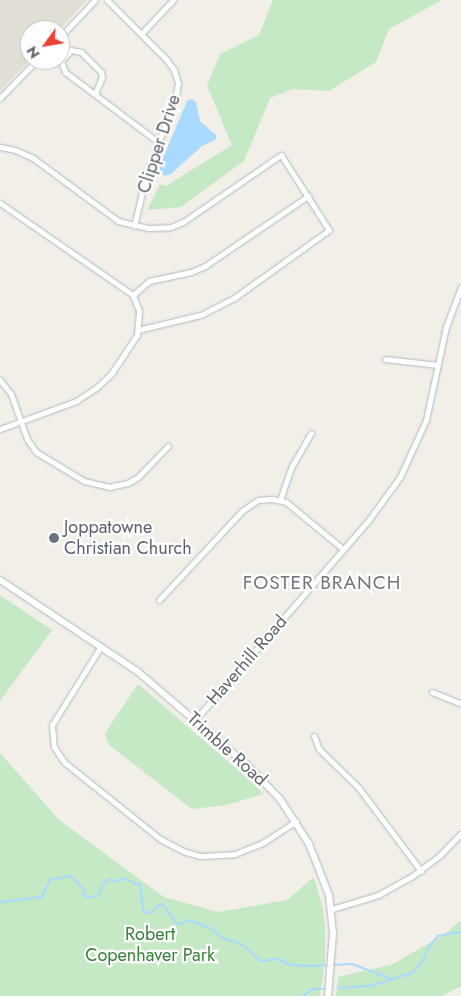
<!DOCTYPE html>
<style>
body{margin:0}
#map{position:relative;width:461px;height:996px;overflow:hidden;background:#f1efe8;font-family:Jost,sans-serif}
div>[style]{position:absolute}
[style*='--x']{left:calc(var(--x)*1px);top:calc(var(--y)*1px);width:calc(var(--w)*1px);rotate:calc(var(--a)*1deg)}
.education>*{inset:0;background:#e1ded6}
.green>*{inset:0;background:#c5e8c5}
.water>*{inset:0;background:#aadaff}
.stream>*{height:2px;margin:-1px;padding:0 1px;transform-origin:1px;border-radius:1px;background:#aadaff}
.roads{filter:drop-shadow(0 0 1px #b5b8bc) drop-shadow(0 0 1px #b5b8bc)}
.minor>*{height:5px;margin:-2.5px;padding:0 2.5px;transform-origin:2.5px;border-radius:2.5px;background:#fff}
.tertiary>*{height:6px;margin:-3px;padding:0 3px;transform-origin:3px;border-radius:3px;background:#fff}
.dots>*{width:14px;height:14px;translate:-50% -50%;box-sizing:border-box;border:2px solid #fff;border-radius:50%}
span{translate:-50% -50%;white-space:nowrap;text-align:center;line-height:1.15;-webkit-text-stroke:4.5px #fff;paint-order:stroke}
.street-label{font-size:18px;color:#5f6368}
.worship-label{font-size:18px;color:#5b616d}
.left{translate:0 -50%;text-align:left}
.park-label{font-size:18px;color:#348238}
.neighbourhood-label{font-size:19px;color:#70757a;letter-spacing:1px}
.north{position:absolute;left:20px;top:20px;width:50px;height:50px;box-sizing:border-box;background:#fff;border:1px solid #bfc1c3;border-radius:50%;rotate:238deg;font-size:14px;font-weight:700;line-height:20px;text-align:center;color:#5f6368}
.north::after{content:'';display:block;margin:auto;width:18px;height:22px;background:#ea4335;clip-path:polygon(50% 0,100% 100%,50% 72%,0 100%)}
</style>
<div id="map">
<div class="education">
<div style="clip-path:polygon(0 0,87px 0,59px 30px,30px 30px,30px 60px,0 91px)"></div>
</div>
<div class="green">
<div style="clip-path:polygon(273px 0,442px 0,389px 29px,376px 62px,329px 91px,293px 89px,270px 98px,244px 161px,181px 207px,147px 210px,160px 184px,166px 186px,232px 145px,207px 86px,220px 54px,259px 35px)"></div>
<div style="clip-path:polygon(0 595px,52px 630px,0 701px)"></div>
<div style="clip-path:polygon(138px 684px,238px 770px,264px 794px,226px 805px,192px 809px,109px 745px,105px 733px)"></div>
<div style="clip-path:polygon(0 753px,59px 820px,164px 897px,218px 912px,287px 900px,314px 877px,323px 909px,325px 927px,325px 961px,320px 996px,0 996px)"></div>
<div style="clip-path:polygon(461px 920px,461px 986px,442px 996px,336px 996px,338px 977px,393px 964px,442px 936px)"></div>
</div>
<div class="water">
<div style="clip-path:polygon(191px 99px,196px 102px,200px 121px,217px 136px,215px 140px,202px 146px,171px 174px,164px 176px,159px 168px,187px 101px)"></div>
</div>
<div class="stream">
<div style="--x:0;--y:902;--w:42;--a:-6.8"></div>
<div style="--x:42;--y:897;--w:19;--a:-65"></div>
<div style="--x:50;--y:880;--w:20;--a:-11"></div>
<div style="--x:70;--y:876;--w:19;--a:43"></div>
<div style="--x:84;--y:889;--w:6;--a:99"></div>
<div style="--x:83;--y:895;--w:4;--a:27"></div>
<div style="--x:87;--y:897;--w:11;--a:-5"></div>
<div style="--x:98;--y:896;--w:12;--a:-70"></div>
<div style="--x:102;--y:885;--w:9;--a:-41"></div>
<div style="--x:109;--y:879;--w:6;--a:18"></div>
<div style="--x:115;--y:881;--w:10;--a:-11"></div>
<div style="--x:125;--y:879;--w:16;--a:22"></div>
<div style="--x:140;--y:885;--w:25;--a:83"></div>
<div style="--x:143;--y:910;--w:5;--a:37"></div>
<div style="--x:147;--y:913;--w:6;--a:-9"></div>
<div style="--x:153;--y:912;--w:7;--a:-56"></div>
<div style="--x:157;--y:906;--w:6;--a:-18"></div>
<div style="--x:163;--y:904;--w:23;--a:56"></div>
<div style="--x:176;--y:923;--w:5;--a:11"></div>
<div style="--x:181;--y:924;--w:8;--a:-30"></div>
<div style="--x:188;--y:920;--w:23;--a:20"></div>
<div style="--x:210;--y:928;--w:14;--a:39"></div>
<div style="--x:221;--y:937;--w:23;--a:20"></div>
<div style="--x:243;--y:945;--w:24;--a:42"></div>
<div style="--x:261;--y:961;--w:17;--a:-7"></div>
<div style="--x:278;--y:959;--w:11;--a:27"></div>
<div style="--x:288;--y:964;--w:15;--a:8"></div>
<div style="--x:303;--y:966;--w:49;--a:-2.3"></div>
<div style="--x:352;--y:964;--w:42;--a:21"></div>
<div style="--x:339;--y:988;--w:32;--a:-4"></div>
<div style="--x:371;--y:986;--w:43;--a:-17.6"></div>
<div style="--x:412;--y:973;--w:13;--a:-45"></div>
<div style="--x:421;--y:964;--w:21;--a:-65"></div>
<div style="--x:430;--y:945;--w:12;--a:-48"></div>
<div style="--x:438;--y:936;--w:23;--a:-10"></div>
<div style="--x:302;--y:996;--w:13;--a:-32"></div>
<div style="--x:313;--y:989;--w:11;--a:0"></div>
</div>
<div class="roads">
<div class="minor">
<div style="--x:107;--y:0;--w:83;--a:45"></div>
<div style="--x:166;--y:59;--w:14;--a:54"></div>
<div style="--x:174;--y:70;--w:14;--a:73"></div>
<div style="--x:178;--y:83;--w:13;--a:99"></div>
<div style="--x:176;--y:96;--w:85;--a:110.6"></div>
<div style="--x:146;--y:176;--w:51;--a:103.5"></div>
<div style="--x:141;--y:34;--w:47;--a:-46.7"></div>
<div style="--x:60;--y:37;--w:51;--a:-46.6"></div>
<div style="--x:95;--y:94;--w:18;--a:-68"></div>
<div style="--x:102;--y:77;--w:5;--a:-101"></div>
<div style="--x:101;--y:72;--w:28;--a:-135"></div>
<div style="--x:81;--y:52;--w:10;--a:-169"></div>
<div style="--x:71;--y:50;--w:15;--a:132"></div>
<div style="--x:61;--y:61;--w:12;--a:70"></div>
<div style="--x:65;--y:72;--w:40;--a:37"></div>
<div style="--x:97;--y:96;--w:76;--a:37"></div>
<div style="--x:0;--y:98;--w:53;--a:-45.8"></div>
<div style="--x:0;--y:147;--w:15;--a:11"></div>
<div style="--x:15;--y:150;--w:20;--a:24"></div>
<div style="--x:33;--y:158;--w:106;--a:36.5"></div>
<div style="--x:118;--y:221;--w:31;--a:13"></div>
<div style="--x:148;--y:228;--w:23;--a:-2"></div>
<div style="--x:171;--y:227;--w:13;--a:-23"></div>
<div style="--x:183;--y:222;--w:119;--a:-34.4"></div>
<div style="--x:281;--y:155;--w:89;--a:57.4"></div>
<div style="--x:329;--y:230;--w:117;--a:144.4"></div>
<div style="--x:234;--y:298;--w:38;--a:153"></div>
<div style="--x:200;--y:315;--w:64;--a:166.4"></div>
<div style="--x:0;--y:203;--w:162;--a:34.7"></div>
<div style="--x:133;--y:295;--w:21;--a:-41"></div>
<div style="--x:149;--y:281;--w:43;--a:-12.1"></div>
<div style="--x:191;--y:272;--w:15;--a:-23"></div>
<div style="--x:205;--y:266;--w:125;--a:-34.2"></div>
<div style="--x:385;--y:359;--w:53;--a:6.5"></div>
<div style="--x:0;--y:380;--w:18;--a:52"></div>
<div style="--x:11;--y:394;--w:48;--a:70.4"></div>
<div style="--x:27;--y:439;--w:16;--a:55"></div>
<div style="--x:36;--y:452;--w:56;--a:31.1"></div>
<div style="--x:84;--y:481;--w:26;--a:13"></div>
<div style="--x:109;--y:487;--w:19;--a:-12"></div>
<div style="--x:128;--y:483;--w:12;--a:-31"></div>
<div style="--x:138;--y:477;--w:43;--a:-45.9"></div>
<div style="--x:0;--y:429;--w:81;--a:-20.2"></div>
<div style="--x:76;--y:401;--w:24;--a:-33"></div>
<div style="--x:96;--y:388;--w:21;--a:-43"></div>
<div style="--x:111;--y:374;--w:47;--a:-56.3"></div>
<div style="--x:137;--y:335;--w:24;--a:-85"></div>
<div style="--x:139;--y:311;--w:17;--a:-111"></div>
<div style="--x:280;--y:500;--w:36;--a:-71"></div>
<div style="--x:292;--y:466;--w:38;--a:-60"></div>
<div style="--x:159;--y:600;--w:122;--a:-47"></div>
<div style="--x:242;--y:511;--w:19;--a:-35"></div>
<div style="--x:258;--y:500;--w:14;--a:-4"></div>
<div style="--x:272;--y:499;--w:14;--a:12"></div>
<div style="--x:286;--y:502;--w:74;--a:39.5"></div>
<div style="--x:101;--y:646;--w:93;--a:121.8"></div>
<div style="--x:52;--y:725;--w:22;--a:85"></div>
<div style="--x:54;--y:747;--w:18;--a:56"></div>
<div style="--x:64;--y:762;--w:123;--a:38.7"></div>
<div style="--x:160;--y:839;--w:29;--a:27"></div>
<div style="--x:186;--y:852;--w:15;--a:16"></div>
<div style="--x:200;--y:856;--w:35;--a:-3"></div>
<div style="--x:235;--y:854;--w:31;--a:-22"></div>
<div style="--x:264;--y:842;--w:38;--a:-33"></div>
<div style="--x:432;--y:692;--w:31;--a:22"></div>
<div style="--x:195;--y:720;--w:264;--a:-49"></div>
<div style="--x:368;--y:521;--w:54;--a:-54"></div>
<div style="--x:400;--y:477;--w:63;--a:-65.5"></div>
<div style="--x:426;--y:420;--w:95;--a:-77.9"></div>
<div style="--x:446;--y:327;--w:43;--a:-69.4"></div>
<div style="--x:314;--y:736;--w:14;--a:69"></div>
<div style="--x:319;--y:749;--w:54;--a:44.3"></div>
<div style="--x:358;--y:787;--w:105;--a:53.1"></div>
<div style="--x:332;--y:909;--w:48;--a:-16.9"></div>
<div style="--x:378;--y:895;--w:38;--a:-29"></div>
<div style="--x:411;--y:877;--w:38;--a:-37"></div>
<div style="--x:441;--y:854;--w:29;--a:-46"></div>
</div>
<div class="tertiary">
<div style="--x:0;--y:580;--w:164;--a:33.6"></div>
<div style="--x:137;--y:671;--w:145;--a:40.5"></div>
<div style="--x:247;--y:765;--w:47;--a:45.9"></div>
<div style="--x:280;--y:799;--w:54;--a:57.2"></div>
<div style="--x:309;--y:844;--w:55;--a:68.6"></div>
<div style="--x:329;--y:895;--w:38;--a:84"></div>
<div style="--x:333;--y:933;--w:63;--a:94.5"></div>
</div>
</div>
<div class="dots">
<div style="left:54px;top:538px;background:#6b7280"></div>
</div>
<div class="street-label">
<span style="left:159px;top:144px;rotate:-72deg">Clipper Drive</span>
<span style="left:247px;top:660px;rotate:-49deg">Haverhill Road</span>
<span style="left:227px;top:749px;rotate:42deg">Trimble Road</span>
</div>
<div class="worship-label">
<span class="left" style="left:64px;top:538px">Joppatowne<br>Christian Church</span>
</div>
<div class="park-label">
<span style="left:150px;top:945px">Robert<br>Copenhaver Park</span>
</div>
<div class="neighbourhood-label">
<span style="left:322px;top:583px">FOSTER BRANCH</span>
</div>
<div class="north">N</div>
</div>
